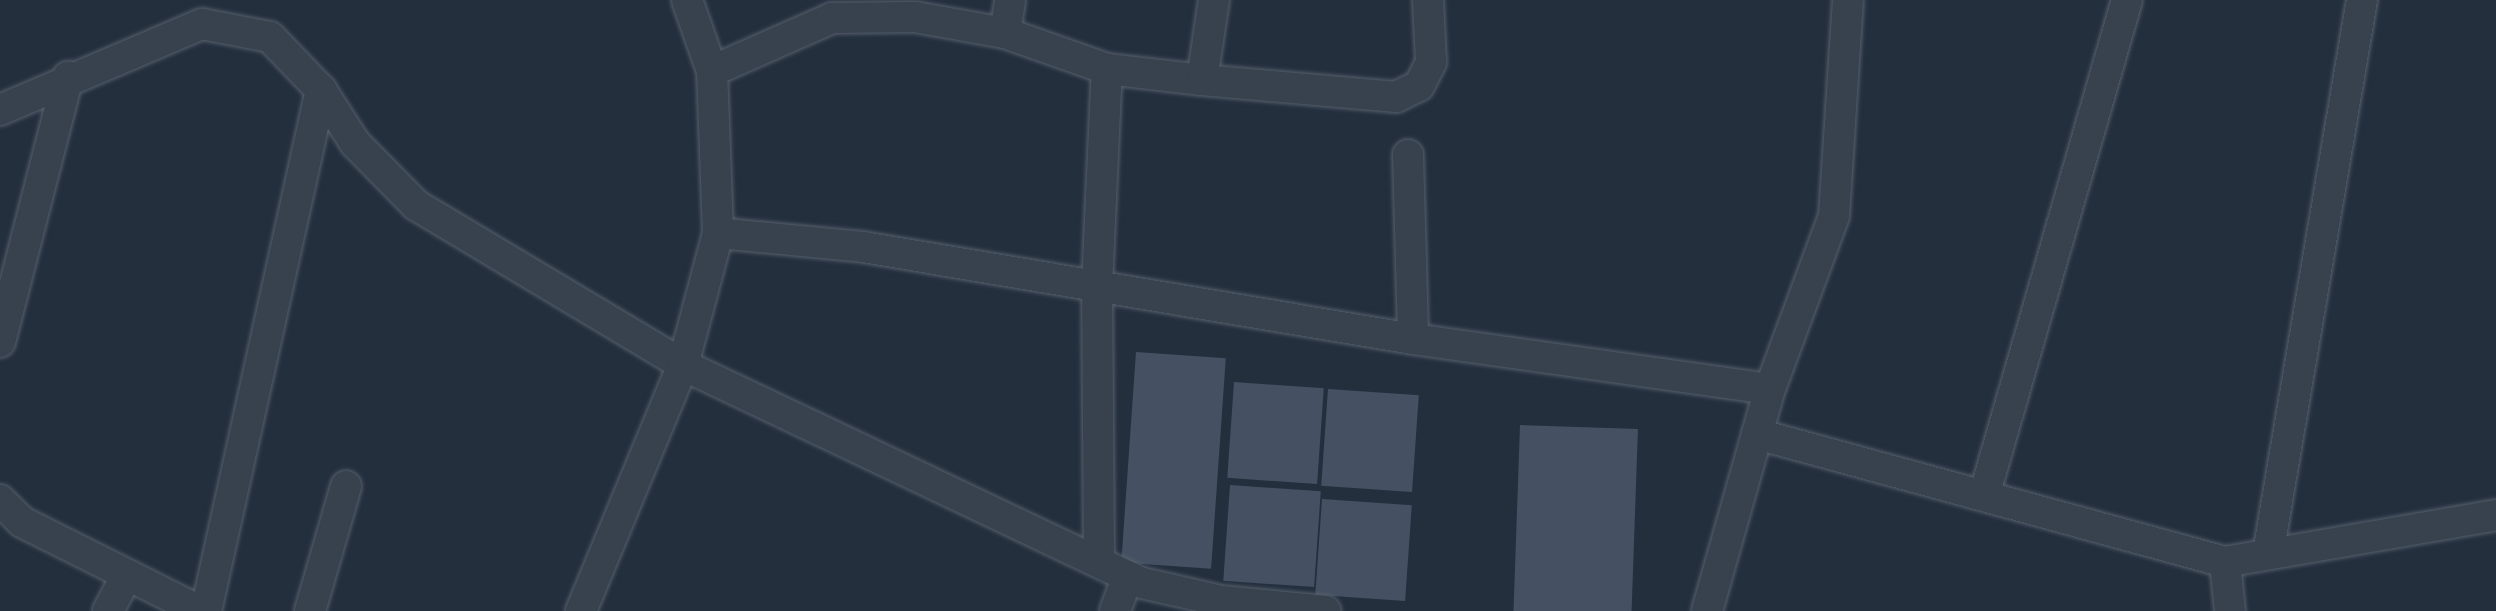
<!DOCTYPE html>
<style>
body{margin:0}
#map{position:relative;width:2496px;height:611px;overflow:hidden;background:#242f3e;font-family:Helvetica,sans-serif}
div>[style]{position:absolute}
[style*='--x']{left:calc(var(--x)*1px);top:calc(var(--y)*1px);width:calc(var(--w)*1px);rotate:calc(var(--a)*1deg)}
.building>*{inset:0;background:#455162;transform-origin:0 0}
.roads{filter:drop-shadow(0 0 2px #565f6c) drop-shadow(0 0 2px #565f6c)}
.minor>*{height:30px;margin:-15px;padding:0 15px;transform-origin:15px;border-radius:15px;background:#38414e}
span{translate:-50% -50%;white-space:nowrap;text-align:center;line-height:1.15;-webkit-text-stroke:5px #1d2633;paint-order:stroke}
</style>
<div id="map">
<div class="building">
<div style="left:1136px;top:352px;width:90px;height:211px;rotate:4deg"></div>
<div style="left:1234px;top:382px;width:90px;height:96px;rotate:4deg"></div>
<div style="left:1328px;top:389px;width:91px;height:97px;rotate:4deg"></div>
<div style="left:1520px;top:425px;width:118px;height:186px;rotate:2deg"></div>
<div style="left:1230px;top:485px;width:91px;height:96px;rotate:4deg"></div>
<div style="left:1322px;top:499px;width:90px;height:96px;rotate:4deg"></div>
</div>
<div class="roads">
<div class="minor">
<div style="--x:1005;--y:33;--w:33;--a:-81"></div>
<div style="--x:712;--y:71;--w:131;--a:-23.8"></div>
<div style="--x:832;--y:18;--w:83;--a:-0.7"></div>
<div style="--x:915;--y:17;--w:91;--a:10.1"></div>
<div style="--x:1005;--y:33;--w:108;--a:19.4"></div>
<div style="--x:1107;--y:69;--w:96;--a:6.6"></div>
<div style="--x:1202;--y:80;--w:81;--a:-81.5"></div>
<div style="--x:1202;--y:80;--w:195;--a:5"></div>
<div style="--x:1396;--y:97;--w:25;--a:-26"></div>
<div style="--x:1419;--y:86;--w:27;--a:-63"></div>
<div style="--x:1431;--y:62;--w:62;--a:-92.8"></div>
<div style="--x:0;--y:110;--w:220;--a:-23.1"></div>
<div style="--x:202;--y:24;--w:69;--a:10.8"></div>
<div style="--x:270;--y:37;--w:74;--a:46.1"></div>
<div style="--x:321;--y:90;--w:63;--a:57.3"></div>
<div style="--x:355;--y:143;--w:87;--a:45.5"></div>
<div style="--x:416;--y:205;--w:311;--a:30.9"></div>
<div style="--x:683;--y:365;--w:508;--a:25.41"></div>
<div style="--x:1142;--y:583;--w:82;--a:12.7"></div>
<div style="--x:1222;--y:601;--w:104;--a:5.5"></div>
<div style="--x:1408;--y:155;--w:184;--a:88.4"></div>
<div style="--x:718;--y:233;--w:146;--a:5.5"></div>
<div style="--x:863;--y:247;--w:558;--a:9.5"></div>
<div style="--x:1413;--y:339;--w:360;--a:8"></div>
<div style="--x:0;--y:342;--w:274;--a:-75.6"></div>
<div style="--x:1757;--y:434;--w:485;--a:15.3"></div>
<div style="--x:2225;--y:562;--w:275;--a:-9.8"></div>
<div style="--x:1984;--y:496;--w:516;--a:-73.92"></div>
<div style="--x:0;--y:500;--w:31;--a:45"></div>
<div style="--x:22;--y:522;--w:199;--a:26.6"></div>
<div style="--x:2268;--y:554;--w:562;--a:-80.37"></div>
<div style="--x:1099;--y:560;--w:274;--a:-90.4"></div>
<div style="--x:1097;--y:286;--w:217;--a:-87.4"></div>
<div style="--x:2225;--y:562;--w:49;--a:84.2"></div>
<div style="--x:108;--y:611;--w:41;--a:-62.2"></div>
<div style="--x:206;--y:611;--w:534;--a:-77.55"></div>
<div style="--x:310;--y:611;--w:130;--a:-73.9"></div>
<div style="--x:581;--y:611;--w:266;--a:-67.5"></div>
<div style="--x:683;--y:365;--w:137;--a:-75.1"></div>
<div style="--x:718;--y:233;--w:162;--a:-92.1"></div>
<div style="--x:712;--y:71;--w:75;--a:-109.4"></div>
<div style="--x:1115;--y:611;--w:37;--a:-70"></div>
<div style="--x:1707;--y:611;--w:231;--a:-74.2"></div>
<div style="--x:1770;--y:389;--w:184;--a:-69.7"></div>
<div style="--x:1834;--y:216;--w:216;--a:-86.3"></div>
</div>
</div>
</div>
